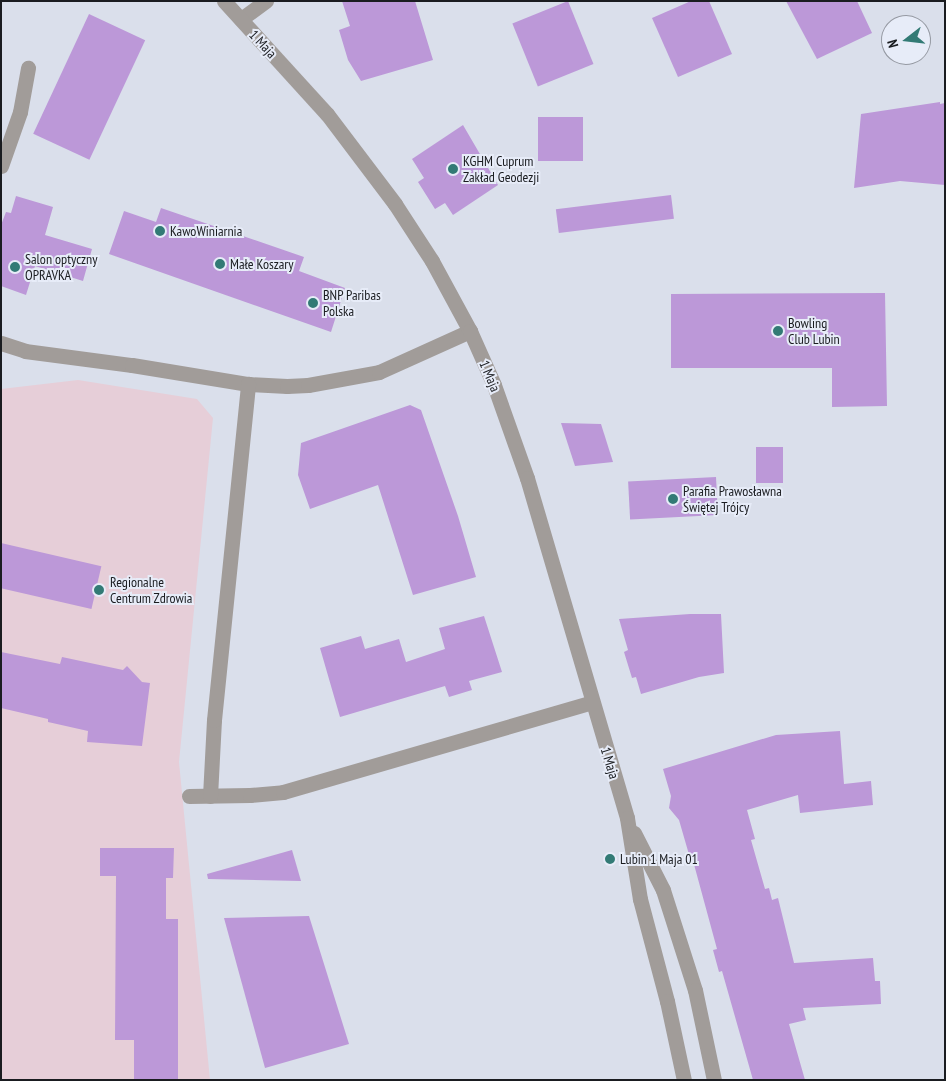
<!DOCTYPE html>
<meta charset="utf-8">
<style>
body{margin:0}
#map{position:relative;width:946px;height:1081px;overflow:hidden;background:#dadfeb;font-family:"PT Sans Narrow",sans-serif}
div>[style]{position:absolute}
[style*='--x']{left:calc(var(--x)*1px);top:calc(var(--y)*1px);width:calc(var(--w)*1px);rotate:calc(var(--a)*1deg)}
.medical>*{inset:0;background:#e6ced8}
.building>*{inset:0;background:#bc98d8;transform-origin:0 0}
.minor>*{height:15px;margin:-7.5px;padding:0 7.5px;transform-origin:7.5px;border-radius:7.5px;background:#a19c99}
.tertiary>*{height:15px;margin:-7.5px;padding:0 7.5px;transform-origin:7.5px;border-radius:7.5px;background:#a19c99}
.dots>*{width:14px;height:14px;translate:-50% -50%;box-sizing:border-box;border:2px solid #e7ecf8;border-radius:50%}
span{translate:-50% -50%;white-space:nowrap;text-align:center;line-height:1.15;-webkit-text-stroke:4px #e7ecf8;paint-order:stroke}
.street-label{font-size:14px;color:#1a1c20}
.poi-label{font-size:14px;color:#1a1c20}
.left{translate:0 -50%;text-align:left}
.frame{position:absolute;inset:0;border:2px solid #1a1c20;pointer-events:none}
.north{position:absolute;left:881px;top:15px;width:50px;height:50px;box-sizing:border-box;background:#e7ecf8;border:1px solid #9599a2;border-radius:50%;rotate:254deg;font-size:14px;font-weight:700;line-height:20px;text-align:center;color:#1a1c20}
.north::after{content:'';display:block;margin:auto;width:18px;height:22px;background:#327a75;clip-path:polygon(50% 0,100% 100%,50% 72%,0 100%)}
</style>
<div id="map">
<div class="medical">
<div style="clip-path:polygon(78px 380px,197px 399px,213px 418px,179px 762px,210px 1080px,1px 1080px,1px 389px)"></div>
</div>
<div class="building">
<div style="clip-path:polygon(342px 1px,415px 1px,433px 60px,361px 81px,348px 60px,339px 30px,350px 26px)"></div>
<div style="left:568px;top:1px;width:68px;height:60px;rotate:68deg"></div>
<div style="clip-path:polygon(691px 1px,709px 1px,732px 54px,678px 77px,652px 18px)"></div>
<div style="clip-path:polygon(786px 1px,857px 1px,872px 33px,817px 59px)"></div>
<div style="left:89px;top:14px;width:62px;height:132px;rotate:25deg"></div>
<div style="clip-path:polygon(940px 102px,940px 104px,945px 103px,945px 185px,900px 181px,854px 188px,861px 114px)"></div>
<div style="left:538px;top:117px;width:45px;height:44px"></div>
<div style="clip-path:polygon(463px 125px,498px 185px,453px 215px,445px 203px,435px 209px,418px 182px,424px 178px,412px 159px)"></div>
<div style="left:671px;top:195px;width:24px;height:116px;rotate:83deg"></div>
<div style="clip-path:polygon(16px 196px,53px 207px,45px 235px,92px 249px,83px 281px,35px 266px,26px 295px,1px 286px,1px 225px,6px 212px,11px 213px)"></div>
<div style="clip-path:polygon(161px 208px,304px 257px,299px 271px,345px 288px,331px 332px,109px 254px,124px 211px,156px 222px)"></div>
<div style="clip-path:polygon(885px 293px,887px 406px,832px 407px,832px 368px,671px 368px,671px 294px)"></div>
<div style="clip-path:polygon(410px 405px,421px 410px,458px 516px,476px 577px,413px 595px,378px 485px,310px 509px,298px 475px,301px 443px)"></div>
<div style="clip-path:polygon(561px 423px,601px 424px,613px 462px,575px 466px)"></div>
<div style="left:756px;top:447px;width:27px;height:36px"></div>
<div style="left:716px;top:477px;width:38px;height:88px;rotate:87deg"></div>
<div style="left:1px;top:543px;width:103px;height:44px;rotate:13deg"></div>
<div style="clip-path:polygon(690px 614px,721px 614px,724px 673px,699px 677px,641px 694px,636px 677px,632px 678px,624px 652px,628px 650px,619px 619px)"></div>
<div style="clip-path:polygon(484px 616px,502px 672px,469px 681px,472px 690px,449px 697px,445px 686px,340px 717px,320px 648px,361px 636px,365px 649px,399px 639px,406px 662px,445px 649px,439px 628px)"></div>
<div style="clip-path:polygon(1px 652px,60px 664px,62px 657px,123px 670px,127px 666px,142px 682px,150px 683px,142px 746px,87px 742px,88px 731px,48px 722px,48px 719px,1px 708px)"></div>
<div style="clip-path:polygon(840px 731px,844px 784px,871px 781px,873px 805px,800px 813px,798px 795px,747px 810px,755px 839px,751px 840px,765px 889px,769px 888px,772px 900px,778px 898px,794px 963px,873px 958px,875px 981px,880px 981px,881px 1004px,803px 1008px,806px 1020px,789px 1024px,805px 1080px,753px 1080px,722px 971px,719px 972px,713px 950px,717px 949px,692px 857px,690px 858px,679px 820px,669px 808px,671px 796px,663px 769px,776px 735px)"></div>
<div style="clip-path:polygon(100px 848px,174px 848px,173px 878px,166px 878px,166px 919px,178px 919px,178px 1080px,134px 1080px,134px 1040px,115px 1040px,116px 876px,100px 876px)"></div>
<div style="clip-path:polygon(292px 850px,301px 881px,208px 879px,207px 874px)"></div>
<div style="clip-path:polygon(309px 916px,349px 1044px,265px 1068px,224px 918px)"></div>
</div>
<div class="minor">
<div style="--x:241;--y:19;--w:31;--a:-36"></div>
<div style="--x:1;--y:166;--w:57;--a:-70.6"></div>
<div style="--x:20;--y:112;--w:45;--a:-79.7"></div>
<div style="--x:1;--y:343;--w:25;--a:18"></div>
<div style="--x:25;--y:351;--w:108;--a:7.5"></div>
<div style="--x:132;--y:365;--w:118;--a:9.3"></div>
<div style="--x:248;--y:384;--w:39;--a:3"></div>
<div style="--x:287;--y:386;--w:21;--a:-3"></div>
<div style="--x:308;--y:385;--w:72;--a:-10.4"></div>
<div style="--x:379;--y:372;--w:100;--a:-24.3"></div>
<div style="--x:189;--y:796;--w:61;--a:-0.9"></div>
<div style="--x:250;--y:795;--w:33;--a:-5"></div>
<div style="--x:283;--y:792;--w:322;--a:-16.2"></div>
<div style="--x:210;--y:796;--w:76;--a:-87"></div>
<div style="--x:214;--y:720;--w:338;--a:-84.2"></div>
</div>
<div class="tertiary">
<div style="--x:224;--y:1;--w:153;--a:47.7"></div>
<div style="--x:327;--y:114;--w:113;--a:52.9"></div>
<div style="--x:395;--y:204;--w:68;--a:57"></div>
<div style="--x:432;--y:261;--w:80;--a:61.5"></div>
<div style="--x:470;--y:331;--w:59;--a:66"></div>
<div style="--x:494;--y:385;--w:99;--a:70.5"></div>
<div style="--x:527;--y:478;--w:354;--a:73.6"></div>
<div style="--x:627;--y:818;--w:82;--a:80.9"></div>
<div style="--x:640;--y:899;--w:106;--a:75.2"></div>
<div style="--x:667;--y:1001;--w:81;--a:77.9"></div>
<div style="--x:634;--y:833;--w:64;--a:63"></div>
<div style="--x:663;--y:890;--w:105;--a:72.3"></div>
<div style="--x:695;--y:990;--w:92;--a:78.1"></div>
</div>
<div class="dots">
<div style="left:453px;top:169px;background:#327a75"></div>
<div style="left:160px;top:231px;background:#327a75"></div>
<div style="left:220px;top:264px;background:#327a75"></div>
<div style="left:15px;top:267px;background:#327a75"></div>
<div style="left:313px;top:303px;background:#327a75"></div>
<div style="left:778px;top:331px;background:#327a75"></div>
<div style="left:673px;top:499px;background:#327a75"></div>
<div style="left:99px;top:590px;background:#327a75"></div>
<div style="left:610px;top:859px;background:#327a75"></div>
</div>
<div class="street-label">
<span style="left:263px;top:44px;rotate:47deg">1 Maja</span>
<span style="left:490px;top:376px;rotate:67deg">1 Maja</span>
<span style="left:610px;top:763px;rotate:73deg">1 Maja</span>
</div>
<div class="poi-label">
<span class="left" style="left:463px;top:169px">KGHM Cuprum<br>Zakład Geodezji</span>
<span class="left" style="left:170px;top:231px">KawoWiniarnia</span>
<span class="left" style="left:25px;top:267px">Salon optyczny<br>OPRAVKA</span>
<span class="left" style="left:230px;top:264px">Małe Koszary</span>
<span class="left" style="left:323px;top:303px">BNP Paribas<br>Polska</span>
<span class="left" style="left:788px;top:331px">Bowling<br>Club Lubin</span>
<span class="left" style="left:683px;top:499px">Parafia Prawosławna<br>Świętej Trójcy</span>
<span class="left" style="left:110px;top:590px">Regionalne<br>Centrum Zdrowia</span>
<span class="left" style="left:620px;top:859px">Lubin 1 Maja 01</span>
</div>
<div class="frame"></div>
<div class="north">N</div>
</div>
